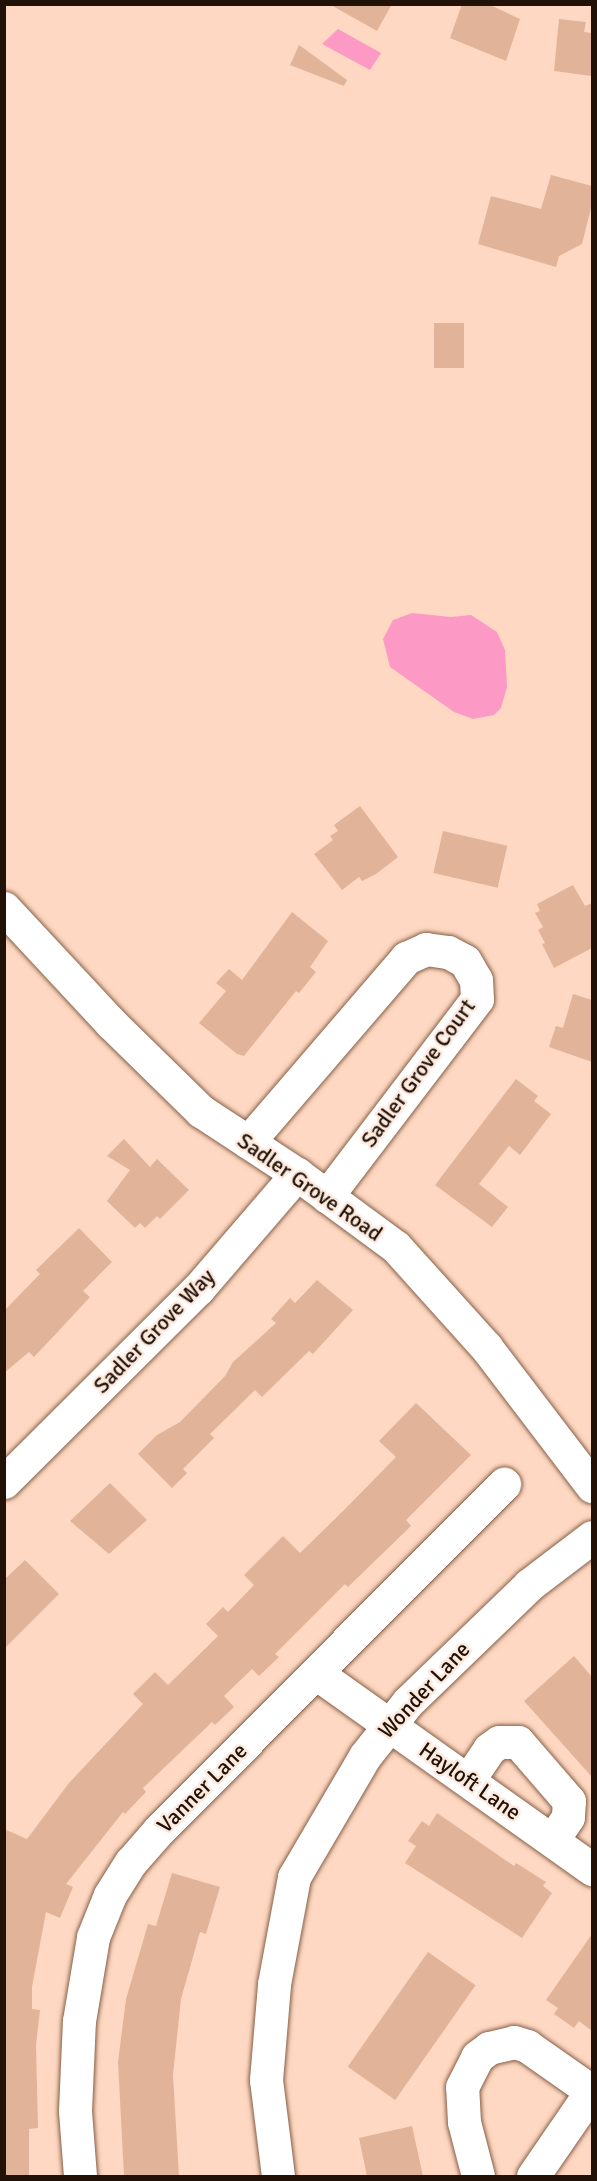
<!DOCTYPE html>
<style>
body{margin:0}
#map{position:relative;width:597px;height:2181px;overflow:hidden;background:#fed8c2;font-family:Signika,sans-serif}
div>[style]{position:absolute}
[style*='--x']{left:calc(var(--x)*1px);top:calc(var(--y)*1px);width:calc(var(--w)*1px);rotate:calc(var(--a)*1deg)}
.water>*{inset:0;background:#fc9ac5}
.building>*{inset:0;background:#e1b499;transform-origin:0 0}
.roads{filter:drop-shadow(0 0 2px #875f47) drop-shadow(0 0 2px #875f47)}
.minor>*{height:33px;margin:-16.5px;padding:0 16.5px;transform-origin:16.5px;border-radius:16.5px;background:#fff}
span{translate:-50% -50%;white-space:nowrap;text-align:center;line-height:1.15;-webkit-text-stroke:5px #fdeadf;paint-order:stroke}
.street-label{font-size:22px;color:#211107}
.frame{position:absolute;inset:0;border:6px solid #211107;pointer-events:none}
</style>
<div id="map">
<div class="water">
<div style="clip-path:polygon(338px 29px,381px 53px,370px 70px,322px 44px)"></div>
<div style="clip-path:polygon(412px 613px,451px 617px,471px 615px,497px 632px,505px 650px,507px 687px,501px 708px,494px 715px,473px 719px,454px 712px,390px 667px,383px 639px,393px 620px)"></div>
</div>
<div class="building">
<div style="clip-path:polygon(329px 4px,392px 4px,377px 31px)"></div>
<div style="clip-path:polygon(462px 4px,488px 4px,520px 19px,506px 61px,450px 38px)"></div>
<div style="clip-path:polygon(559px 19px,586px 22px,584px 32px,592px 33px,592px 76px,554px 71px)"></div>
<div style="clip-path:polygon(299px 45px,347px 80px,344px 86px,290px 65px)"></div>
<div style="clip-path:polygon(551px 175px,592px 186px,592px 204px,582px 244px,559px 256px,556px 267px,478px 244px,491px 196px,541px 209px)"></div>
<div style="left:434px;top:323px;width:30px;height:45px"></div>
<div style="clip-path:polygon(360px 806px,398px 857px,376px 874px,362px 881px,359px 877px,342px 890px,314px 854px,333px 840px,330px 836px,338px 831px,334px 825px)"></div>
<div style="left:443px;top:831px;width:66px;height:43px;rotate:13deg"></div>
<div style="clip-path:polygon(573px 885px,585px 906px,592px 903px,592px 948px,554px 968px,542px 944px,545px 943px,538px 930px,543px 927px,535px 913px,540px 911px,537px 904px)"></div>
<div style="clip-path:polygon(292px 912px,328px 941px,310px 967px,316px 972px,299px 993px,296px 991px,244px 1056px,237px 1054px,199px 1023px,226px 991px,216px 983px,229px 969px,242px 980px)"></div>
<div style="clip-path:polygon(573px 994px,592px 1000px,592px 1062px,549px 1047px,556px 1026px,563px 1028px)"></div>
<div style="clip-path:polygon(516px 1079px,538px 1096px,534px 1101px,551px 1114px,520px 1155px,509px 1146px,479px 1184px,508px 1207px,492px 1227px,435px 1185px)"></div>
<div style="clip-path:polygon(124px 1139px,150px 1167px,157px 1159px,189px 1190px,160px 1219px,157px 1216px,145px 1228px,140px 1223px,135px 1228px,107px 1201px,130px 1170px,107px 1156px)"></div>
<div style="clip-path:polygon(79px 1228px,112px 1262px,83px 1291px,90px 1297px,52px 1338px,34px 1357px,29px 1352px,4px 1373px,4px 1311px,40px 1274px,36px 1270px)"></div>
<div style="clip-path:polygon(317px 1280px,353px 1310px,313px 1354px,309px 1351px,262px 1397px,255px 1390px,210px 1434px,214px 1438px,183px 1469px,187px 1473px,172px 1488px,138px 1454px,157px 1435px,180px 1422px,225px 1376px,233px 1362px,276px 1323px,271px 1319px,290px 1298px,295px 1303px)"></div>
<div style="clip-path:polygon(416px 1403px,471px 1455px,406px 1520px,411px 1526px,348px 1587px,345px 1584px,275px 1654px,279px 1657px,259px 1676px,252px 1669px,224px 1696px,234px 1707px,215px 1725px,212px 1722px,143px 1788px,146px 1792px,125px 1814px,123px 1812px,66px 1884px,73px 1887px,60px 1918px,46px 1912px,32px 1987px,32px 2009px,40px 2010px,36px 2045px,38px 2128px,29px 2129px,29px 2176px,4px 2176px,4px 1829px,27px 1839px,69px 1783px,143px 1704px,133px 1694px,155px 1672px,168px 1685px,218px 1636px,206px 1624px,223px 1607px,228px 1612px,254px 1585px,244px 1575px,283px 1536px,300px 1553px,345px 1509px,396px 1457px,379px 1441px)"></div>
<div style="clip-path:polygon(110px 1483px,147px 1520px,109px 1554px,70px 1521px)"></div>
<div style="clip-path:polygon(25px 1560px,59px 1594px,4px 1649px,4px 1580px)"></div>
<div style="clip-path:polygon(574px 1656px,592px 1677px,592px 1777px,524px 1701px)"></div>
<div style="clip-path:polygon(437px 1813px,514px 1866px,516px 1863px,546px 1882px,543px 1886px,552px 1893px,522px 1938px,405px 1863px,416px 1846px,408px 1841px,422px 1821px,429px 1826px)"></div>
<div style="clip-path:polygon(172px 1873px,220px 1887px,206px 1934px,200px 1932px,181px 1999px,173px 2075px,179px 2176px,124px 2176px,118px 2062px,126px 1999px,148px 1924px,156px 1926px)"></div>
<div style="clip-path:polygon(592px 1934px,592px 2031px,579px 2021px,574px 2028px,554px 2014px,558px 2008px,546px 2000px)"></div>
<div style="left:428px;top:1952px;width:58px;height:140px;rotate:35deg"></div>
<div style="clip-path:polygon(412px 2126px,423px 2176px,367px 2176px,359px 2138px)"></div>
</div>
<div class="roads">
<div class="minor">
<div style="--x:4;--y:908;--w:157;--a:47.1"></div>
<div style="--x:111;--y:1023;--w:126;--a:44.4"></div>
<div style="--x:201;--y:1111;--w:115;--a:33.3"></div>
<div style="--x:297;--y:1174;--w:123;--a:36.4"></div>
<div style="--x:396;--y:1247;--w:135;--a:48"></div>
<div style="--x:486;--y:1347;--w:175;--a:52.7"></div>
<div style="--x:248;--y:1142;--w:243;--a:-49.3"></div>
<div style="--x:406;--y:958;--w:22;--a:-24"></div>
<div style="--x:426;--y:949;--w:22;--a:8"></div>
<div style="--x:448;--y:952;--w:19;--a:28"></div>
<div style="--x:465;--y:961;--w:22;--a:60"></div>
<div style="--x:476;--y:980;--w:19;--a:87"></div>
<div style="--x:477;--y:999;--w:248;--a:127.3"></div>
<div style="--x:4;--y:1482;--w:274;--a:-44.9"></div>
<div style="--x:198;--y:1289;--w:152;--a:-49.3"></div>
<div style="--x:316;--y:1673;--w:339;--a:35.4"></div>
<div style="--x:469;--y:1779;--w:36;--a:-56"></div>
<div style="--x:489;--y:1749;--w:12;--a:-35"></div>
<div style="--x:499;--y:1742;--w:19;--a:0"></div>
<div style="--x:518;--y:1742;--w:78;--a:49.2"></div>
<div style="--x:569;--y:1801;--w:16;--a:94"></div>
<div style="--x:568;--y:1817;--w:27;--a:124"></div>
<div style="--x:80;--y:2176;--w:65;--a:-94.4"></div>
<div style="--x:75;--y:2111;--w:90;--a:-87.5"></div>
<div style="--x:79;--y:2021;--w:85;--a:-80.5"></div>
<div style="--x:93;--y:1937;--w:45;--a:-68"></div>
<div style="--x:110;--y:1895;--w:39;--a:-58"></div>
<div style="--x:131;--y:1862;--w:43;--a:-48.8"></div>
<div style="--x:159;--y:1830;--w:489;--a:-45.1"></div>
<div style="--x:278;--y:2176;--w:97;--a:-97.1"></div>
<div style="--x:266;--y:2080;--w:96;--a:-85.2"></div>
<div style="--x:274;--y:1984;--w:109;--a:-79.4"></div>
<div style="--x:294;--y:1877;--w:140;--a:-59.6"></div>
<div style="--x:365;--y:1756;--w:69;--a:-51.5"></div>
<div style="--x:408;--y:1702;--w:168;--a:-44"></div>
<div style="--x:529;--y:1585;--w:79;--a:-37.3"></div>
<div style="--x:478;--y:2176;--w:56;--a:-104.5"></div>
<div style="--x:464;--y:2122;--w:35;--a:-93"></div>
<div style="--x:462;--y:2087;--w:34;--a:-63"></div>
<div style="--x:477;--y:2057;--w:15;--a:-37"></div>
<div style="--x:489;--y:2048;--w:26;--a:-13"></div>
<div style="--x:514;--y:2042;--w:14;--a:17"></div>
<div style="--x:527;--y:2046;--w:78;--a:35.1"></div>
<div style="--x:533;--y:2176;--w:104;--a:-55.5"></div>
</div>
</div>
<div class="street-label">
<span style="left:418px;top:1073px;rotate:-54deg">Sadler Grove Court</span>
<span style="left:310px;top:1187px;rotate:35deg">Sadler Grove Road</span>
<span style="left:154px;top:1331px;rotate:-46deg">Sadler Grove Way</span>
<span style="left:424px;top:1690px;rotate:-47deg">Wonder Lane</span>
<span style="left:470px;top:1781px;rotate:35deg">Hayloft Lane</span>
<span style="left:202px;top:1788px;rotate:-45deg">Vanner Lane</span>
</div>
<div class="frame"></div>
</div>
